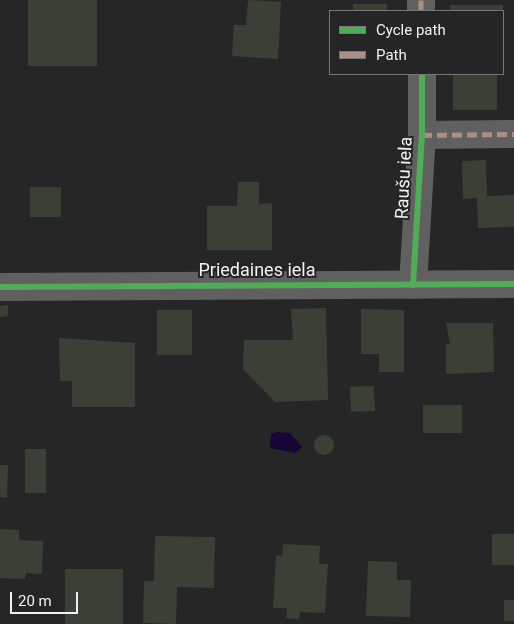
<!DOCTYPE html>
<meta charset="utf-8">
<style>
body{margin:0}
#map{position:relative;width:514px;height:624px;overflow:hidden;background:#262627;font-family:Roboto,sans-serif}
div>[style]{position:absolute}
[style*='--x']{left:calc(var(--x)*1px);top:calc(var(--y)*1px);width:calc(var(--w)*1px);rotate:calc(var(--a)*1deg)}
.water>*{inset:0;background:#160536}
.building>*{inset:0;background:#3b4036;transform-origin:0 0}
.round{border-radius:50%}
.minor>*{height:28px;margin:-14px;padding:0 14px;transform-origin:14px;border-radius:14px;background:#606060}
.quiet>*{height:5px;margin-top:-2.5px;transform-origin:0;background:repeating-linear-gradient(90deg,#ac8f84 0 10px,transparent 0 15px)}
.cycleway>*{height:6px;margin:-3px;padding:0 3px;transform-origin:3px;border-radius:3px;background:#51ab58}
span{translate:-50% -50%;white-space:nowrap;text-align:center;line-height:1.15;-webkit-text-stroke:4px #252528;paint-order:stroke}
.street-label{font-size:18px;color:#f1f1f3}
.legend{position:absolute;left:329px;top:10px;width:175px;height:65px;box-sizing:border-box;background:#252528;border:1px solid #777779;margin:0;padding:6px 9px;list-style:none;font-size:15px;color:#f1f1f3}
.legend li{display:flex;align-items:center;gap:10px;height:25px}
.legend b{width:25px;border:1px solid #777779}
.scale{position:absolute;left:10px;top:592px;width:68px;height:22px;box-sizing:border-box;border:2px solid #f1f1f3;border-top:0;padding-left:6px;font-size:15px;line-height:18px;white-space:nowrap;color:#f1f1f3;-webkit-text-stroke:4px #252528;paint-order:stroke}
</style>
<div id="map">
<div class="water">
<div style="clip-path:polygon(277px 432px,290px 433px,302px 447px,295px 453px,270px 448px,271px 434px)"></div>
</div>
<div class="building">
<div style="left:28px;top:0;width:69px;height:66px"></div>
<div style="clip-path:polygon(248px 0,281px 2px,278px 59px,232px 56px,234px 25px,246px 25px)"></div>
<div style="left:353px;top:4px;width:34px;height:7px"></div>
<div style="left:450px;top:5px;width:53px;height:6px"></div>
<div style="left:453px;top:74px;width:44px;height:36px"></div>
<div style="clip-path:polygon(486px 160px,487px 196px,514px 195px,514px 227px,478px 228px,477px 198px,463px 199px,462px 161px)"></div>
<div style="clip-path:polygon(238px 182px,259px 182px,259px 204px,272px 203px,272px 250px,207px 250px,207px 206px,237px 206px)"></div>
<div style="left:30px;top:187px;width:31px;height:30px"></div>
<div style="clip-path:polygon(8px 305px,8px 316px,0 317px,0 306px)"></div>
<div style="clip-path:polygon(326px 308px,328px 400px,275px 402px,243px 369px,244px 340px,293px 340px,291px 309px)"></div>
<div style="clip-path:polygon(361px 309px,404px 310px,404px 372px,379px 372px,379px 354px,361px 354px)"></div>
<div style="left:157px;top:310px;width:35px;height:45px"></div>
<div style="clip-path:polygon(446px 323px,493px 323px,494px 372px,446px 374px,446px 344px,450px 344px)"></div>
<div style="clip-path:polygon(59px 338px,135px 343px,135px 407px,72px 407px,72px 381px,60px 381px)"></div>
<div style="left:374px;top:386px;width:25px;height:24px;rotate:88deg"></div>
<div style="left:423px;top:405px;width:39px;height:28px"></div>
<div class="round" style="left:314px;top:435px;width:20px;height:20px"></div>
<div style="left:25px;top:449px;width:21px;height:44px"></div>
<div style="clip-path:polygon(0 465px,8px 465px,7px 498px,0 497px)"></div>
<div style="clip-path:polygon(0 529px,19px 530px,19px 540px,43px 541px,42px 574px,26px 573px,25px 579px,0 578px)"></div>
<div style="left:514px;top:534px;width:31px;height:22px;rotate:90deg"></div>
<div style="clip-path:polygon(155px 536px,215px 537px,214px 588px,177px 587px,176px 624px,143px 623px,144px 581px,154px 581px)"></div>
<div style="clip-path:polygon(283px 544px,320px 546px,319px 564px,328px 564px,325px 613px,300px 612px,299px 619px,286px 618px,287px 608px,273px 608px,276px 555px,282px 556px)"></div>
<div style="clip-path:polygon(368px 561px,397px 562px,397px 580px,411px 580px,410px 617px,366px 616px)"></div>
<div style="left:65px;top:569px;width:58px;height:55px"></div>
<div style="left:504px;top:600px;width:10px;height:21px"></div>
</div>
<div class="minor">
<div style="--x:421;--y:0;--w:11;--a:90"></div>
<div style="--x:422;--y:135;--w:92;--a:-0.6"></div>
<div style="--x:413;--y:285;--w:150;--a:-86.6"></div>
<div style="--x:422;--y:135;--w:61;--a:-90"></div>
<div style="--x:0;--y:287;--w:514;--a:-0.33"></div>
</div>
<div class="quiet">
<div style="--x:421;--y:0;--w:11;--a:90"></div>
<div style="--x:422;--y:135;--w:92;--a:-0.6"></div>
</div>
<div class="cycleway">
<div style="--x:413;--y:285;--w:150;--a:-86.6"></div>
<div style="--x:422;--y:135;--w:61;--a:-90"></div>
<div style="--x:0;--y:287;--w:514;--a:-0.33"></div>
</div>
<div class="street-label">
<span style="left:404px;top:178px;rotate:-87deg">Raušu iela</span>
<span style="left:257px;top:270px">Priedaines iela</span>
</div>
<ul class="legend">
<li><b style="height:6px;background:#51ab58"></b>Cycle path</li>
<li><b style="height:6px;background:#ac8f84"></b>Path</li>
</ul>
<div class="scale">20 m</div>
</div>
